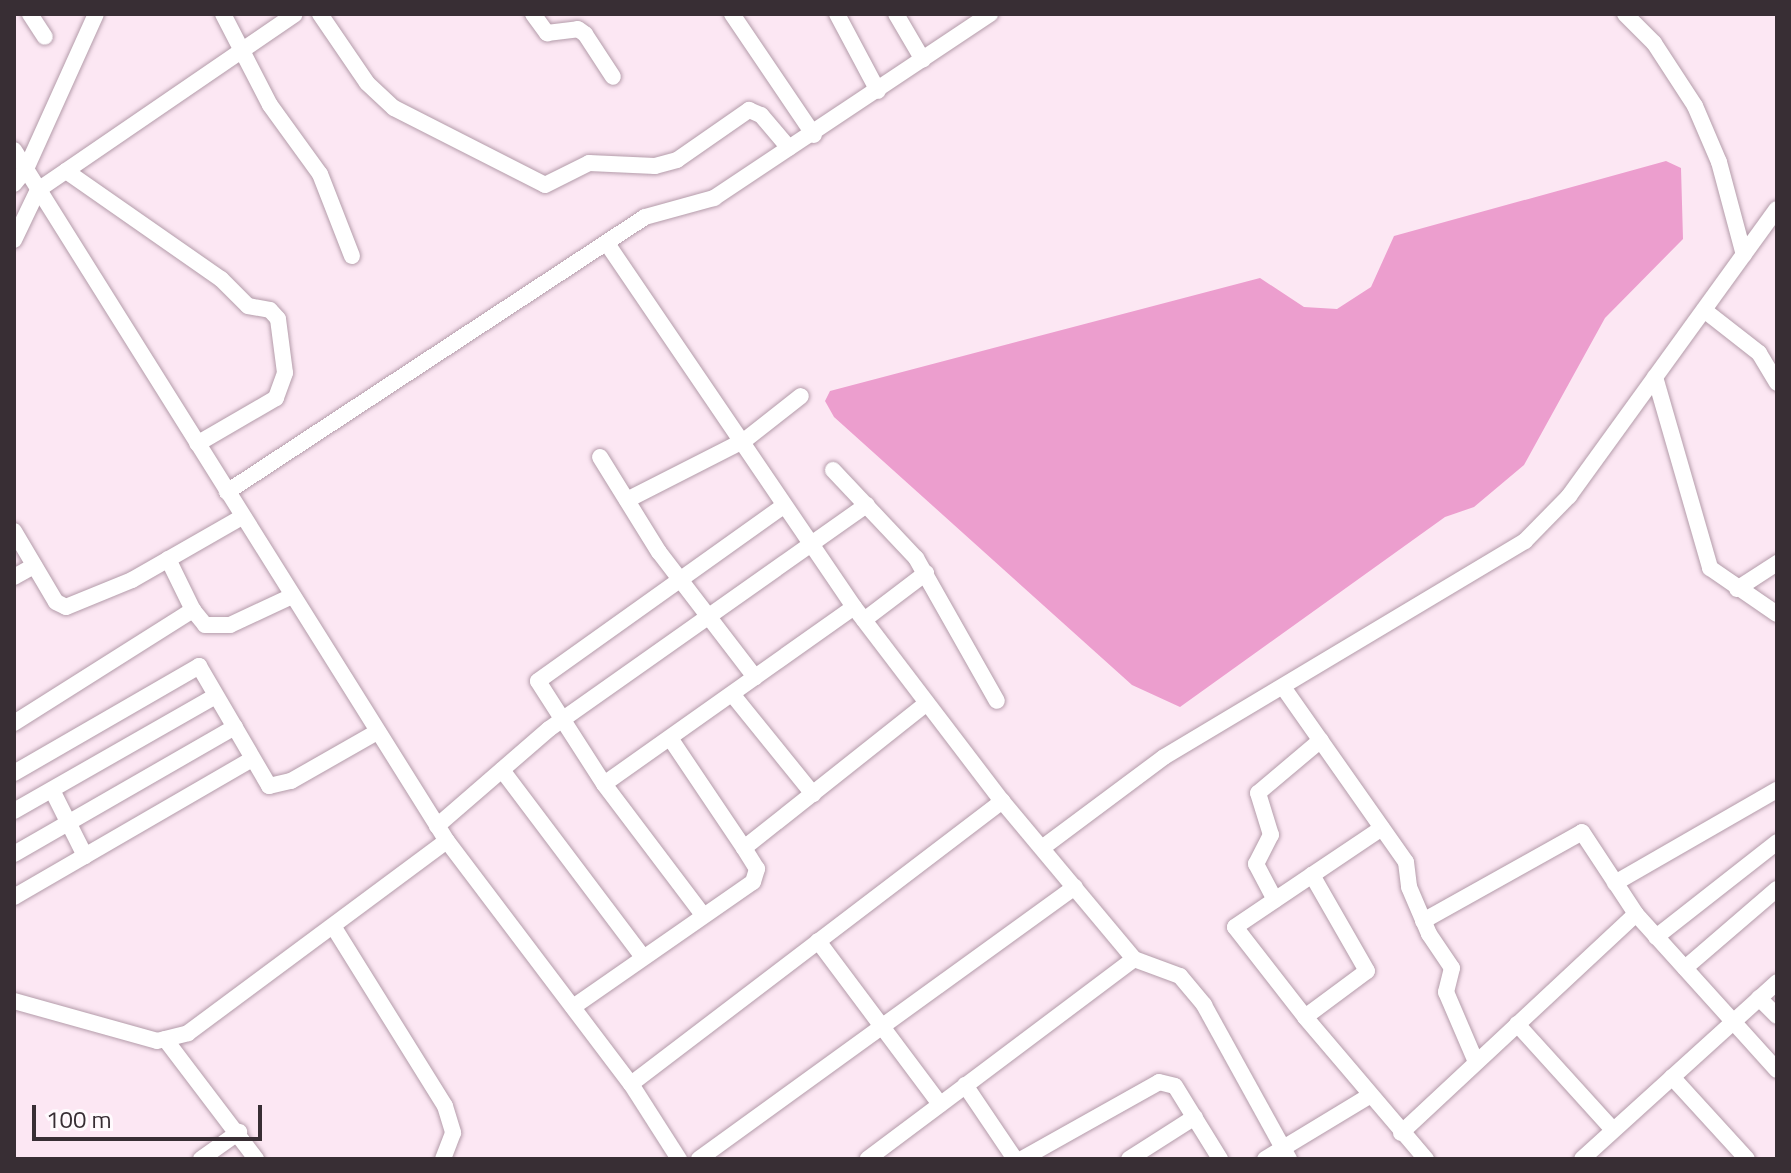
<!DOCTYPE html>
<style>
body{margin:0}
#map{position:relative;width:1791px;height:1173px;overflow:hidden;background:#fce7f3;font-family:"Titillium Web",sans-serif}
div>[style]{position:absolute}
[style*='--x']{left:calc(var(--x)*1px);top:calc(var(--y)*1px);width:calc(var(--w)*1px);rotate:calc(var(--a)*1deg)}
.water>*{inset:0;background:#ec9ece}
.roads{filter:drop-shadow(0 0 2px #b49caa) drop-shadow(0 0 2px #b49caa)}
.minor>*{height:16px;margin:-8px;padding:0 8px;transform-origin:8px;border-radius:8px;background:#fff}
span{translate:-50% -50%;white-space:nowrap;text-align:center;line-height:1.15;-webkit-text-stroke:6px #fffafd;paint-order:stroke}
.frame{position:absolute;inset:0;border:16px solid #382e34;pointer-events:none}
.scale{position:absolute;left:32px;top:1105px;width:230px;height:36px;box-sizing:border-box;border:4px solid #382e34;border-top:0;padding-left:10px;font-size:24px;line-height:28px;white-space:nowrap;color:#382e34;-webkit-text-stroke:6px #fffafd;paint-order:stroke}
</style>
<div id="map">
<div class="water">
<div style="clip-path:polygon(1666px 161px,1681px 168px,1683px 239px,1605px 318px,1524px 465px,1474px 507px,1445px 517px,1180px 707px,1132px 685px,834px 417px,825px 401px,830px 391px,1260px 278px,1304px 307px,1337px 309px,1371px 287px,1394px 236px)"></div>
</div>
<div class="roads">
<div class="minor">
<div style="--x:30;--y:14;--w:27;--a:57"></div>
<div style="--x:223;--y:14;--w:102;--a:62.7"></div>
<div style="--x:270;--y:105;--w:85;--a:54.1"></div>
<div style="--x:320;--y:174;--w:88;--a:68.7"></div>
<div style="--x:320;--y:14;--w:83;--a:55.7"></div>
<div style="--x:367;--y:83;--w:37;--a:43"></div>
<div style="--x:394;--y:108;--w:169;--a:27"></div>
<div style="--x:545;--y:185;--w:49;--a:-26.6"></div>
<div style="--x:589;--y:163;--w:66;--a:2.6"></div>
<div style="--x:655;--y:166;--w:23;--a:-15"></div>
<div style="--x:677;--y:160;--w:88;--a:-34.8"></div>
<div style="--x:749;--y:110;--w:13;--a:23"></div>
<div style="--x:761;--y:115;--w:43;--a:49.7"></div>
<div style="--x:533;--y:14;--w:24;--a:54"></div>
<div style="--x:547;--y:33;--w:31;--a:-7"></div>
<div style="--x:578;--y:29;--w:9;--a:36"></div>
<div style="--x:585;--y:34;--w:51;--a:56.9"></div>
<div style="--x:732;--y:14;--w:146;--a:55.9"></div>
<div style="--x:837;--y:14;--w:87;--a:62"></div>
<div style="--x:896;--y:14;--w:53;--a:59.6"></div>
<div style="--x:1625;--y:14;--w:41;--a:45"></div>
<div style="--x:1654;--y:43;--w:75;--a:56.9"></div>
<div style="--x:1695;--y:106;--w:61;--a:66.8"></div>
<div style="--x:1719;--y:162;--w:96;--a:75"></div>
<div style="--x:14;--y:150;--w:815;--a:57.93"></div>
<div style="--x:447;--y:841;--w:305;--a:52.9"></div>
<div style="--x:631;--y:1084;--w:89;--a:57.4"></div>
<div style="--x:66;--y:171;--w:189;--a:34.9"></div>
<div style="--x:221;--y:279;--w:38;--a:45"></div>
<div style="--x:248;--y:306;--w:22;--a:10"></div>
<div style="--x:270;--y:310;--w:12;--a:48"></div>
<div style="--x:278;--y:319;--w:54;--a:82.6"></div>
<div style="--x:285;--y:373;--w:27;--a:110"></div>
<div style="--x:276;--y:398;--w:91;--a:149.8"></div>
<div style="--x:14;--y:184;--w:19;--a:-51"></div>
<div style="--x:26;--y:169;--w:170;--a:-65.7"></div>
<div style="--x:14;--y:240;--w:55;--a:-64.4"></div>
<div style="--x:38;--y:190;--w:311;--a:-34.4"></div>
<div style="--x:608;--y:245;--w:438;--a:55.8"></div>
<div style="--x:854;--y:607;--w:244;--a:52.7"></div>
<div style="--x:1704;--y:310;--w:70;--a:38"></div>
<div style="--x:1759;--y:353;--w:35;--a:59"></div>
<div style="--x:1655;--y:377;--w:199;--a:73.9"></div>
<div style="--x:1710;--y:568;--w:81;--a:34.5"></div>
<div style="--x:600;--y:457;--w:112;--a:58.2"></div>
<div style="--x:659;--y:552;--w:158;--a:52.5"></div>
<div style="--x:833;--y:470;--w:121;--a:46.7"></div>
<div style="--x:916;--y:558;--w:164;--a:60.5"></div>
<div style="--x:227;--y:492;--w:500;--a:-33.34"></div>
<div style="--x:645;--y:217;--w:72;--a:-15.4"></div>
<div style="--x:714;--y:198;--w:332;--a:-33.7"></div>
<div style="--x:627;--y:500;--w:132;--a:-27"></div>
<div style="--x:745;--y:440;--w:71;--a:-38.2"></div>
<div style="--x:14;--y:531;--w:82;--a:59.4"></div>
<div style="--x:56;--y:602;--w:11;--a:27"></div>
<div style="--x:66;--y:607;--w:71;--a:-22.2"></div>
<div style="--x:132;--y:580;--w:127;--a:-29.8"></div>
<div style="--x:168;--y:559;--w:57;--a:63.9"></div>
<div style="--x:14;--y:577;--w:23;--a:-29"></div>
<div style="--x:1737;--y:589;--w:48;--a:-33"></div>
<div style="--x:864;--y:620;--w:78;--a:-37.2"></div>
<div style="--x:1283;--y:687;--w:214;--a:54.9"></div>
<div style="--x:1406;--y:862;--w:25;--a:83"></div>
<div style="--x:1409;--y:887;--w:51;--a:66.9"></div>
<div style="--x:1429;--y:934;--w:41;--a:55.9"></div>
<div style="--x:1452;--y:968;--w:25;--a:104"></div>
<div style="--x:1446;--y:992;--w:76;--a:66.8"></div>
<div style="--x:732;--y:694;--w:129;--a:51"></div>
<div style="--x:14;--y:723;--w:212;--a:-32.3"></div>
<div style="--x:193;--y:610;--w:19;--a:51"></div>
<div style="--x:205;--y:625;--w:25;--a:0"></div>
<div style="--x:230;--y:625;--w:68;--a:-25.1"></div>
<div style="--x:672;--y:741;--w:129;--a:56.1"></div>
<div style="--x:744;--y:848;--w:233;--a:-38.4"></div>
<div style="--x:502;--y:770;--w:234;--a:53"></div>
<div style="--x:14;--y:773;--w:214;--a:-30"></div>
<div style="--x:199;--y:666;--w:139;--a:59.7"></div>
<div style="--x:269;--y:786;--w:23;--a:-13"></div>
<div style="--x:291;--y:781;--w:99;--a:-29.7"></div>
<div style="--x:604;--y:784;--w:306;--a:-35.3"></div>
<div style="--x:52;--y:790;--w:74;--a:63.4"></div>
<div style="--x:14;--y:811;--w:232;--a:-29.7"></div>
<div style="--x:437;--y:826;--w:148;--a:-40.9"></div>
<div style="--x:549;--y:729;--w:389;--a:-35.2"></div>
<div style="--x:1042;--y:848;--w:152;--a:-36.7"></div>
<div style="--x:1164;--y:757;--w:421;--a:-30.9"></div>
<div style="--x:1525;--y:541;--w:63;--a:-45.6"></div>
<div style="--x:1569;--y:496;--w:354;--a:-54.1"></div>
<div style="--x:14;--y:854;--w:255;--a:-29.9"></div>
<div style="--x:1312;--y:875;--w:84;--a:-33.9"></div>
<div style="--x:1615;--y:883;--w:187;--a:-29.9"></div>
<div style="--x:14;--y:897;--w:275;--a:-30.1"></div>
<div style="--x:1275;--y:900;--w:41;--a:-117.8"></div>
<div style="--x:1256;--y:864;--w:33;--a:-63"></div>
<div style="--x:1271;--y:835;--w:44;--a:-107.2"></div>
<div style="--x:1258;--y:793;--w:82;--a:-40.1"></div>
<div style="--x:703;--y:915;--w:164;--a:-127.1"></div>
<div style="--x:604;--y:784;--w:122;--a:-122.7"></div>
<div style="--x:538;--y:681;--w:301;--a:-35.5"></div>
<div style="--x:1423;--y:921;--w:182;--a:-29.2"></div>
<div style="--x:1582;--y:832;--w:98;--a:56.6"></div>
<div style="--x:333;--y:926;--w:212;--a:58.1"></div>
<div style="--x:445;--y:1106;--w:28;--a:73"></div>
<div style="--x:453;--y:1133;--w:28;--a:111"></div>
<div style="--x:1656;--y:937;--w:154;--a:-38.1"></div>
<div style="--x:818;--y:941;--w:204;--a:53.2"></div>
<div style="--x:1134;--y:959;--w:49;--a:20.3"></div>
<div style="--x:1180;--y:976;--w:38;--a:50"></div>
<div style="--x:1204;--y:1005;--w:176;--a:61.1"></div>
<div style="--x:1685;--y:968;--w:121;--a:-40.7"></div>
<div style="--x:1759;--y:998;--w:25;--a:45"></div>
<div style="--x:14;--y:1001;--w:148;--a:15.6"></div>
<div style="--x:157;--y:1041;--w:32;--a:-14"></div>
<div style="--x:188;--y:1033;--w:322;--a:-36.6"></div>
<div style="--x:573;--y:1007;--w:219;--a:-34.8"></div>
<div style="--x:753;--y:882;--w:14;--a:-73"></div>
<div style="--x:757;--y:869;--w:25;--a:-122"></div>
<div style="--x:1305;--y:1017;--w:77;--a:-36.6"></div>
<div style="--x:1367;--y:971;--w:111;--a:-119.8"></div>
<div style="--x:1312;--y:875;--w:93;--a:146"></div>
<div style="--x:1235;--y:927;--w:114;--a:52.1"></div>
<div style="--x:1305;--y:1017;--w:187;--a:49.6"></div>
<div style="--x:1517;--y:1024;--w:143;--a:47.8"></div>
<div style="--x:165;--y:1039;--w:151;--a:52.8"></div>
<div style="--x:1672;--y:1077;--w:111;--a:47.6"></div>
<div style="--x:631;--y:1084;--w:467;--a:-37.3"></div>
<div style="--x:1002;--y:801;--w:206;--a:50.1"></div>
<div style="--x:1134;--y:959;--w:333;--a:143.1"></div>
<div style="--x:965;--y:1085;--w:89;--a:56"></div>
<div style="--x:1401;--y:1133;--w:321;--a:-43"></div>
<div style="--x:1636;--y:914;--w:210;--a:47.9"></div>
<div style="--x:201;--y:1159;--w:47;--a:-35.4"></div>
<div style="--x:699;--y:1159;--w:464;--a:-35.9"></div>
<div style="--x:1022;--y:1159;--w:157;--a:-29.3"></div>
<div style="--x:1159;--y:1082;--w:16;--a:14"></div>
<div style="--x:1175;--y:1086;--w:86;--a:58.3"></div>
<div style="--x:1129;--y:1159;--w:78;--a:-32.5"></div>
<div style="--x:1265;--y:1159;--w:122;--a:-31.2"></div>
<div style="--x:1582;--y:1159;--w:263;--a:-42.2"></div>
</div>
</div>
<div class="frame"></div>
<div class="scale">100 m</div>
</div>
